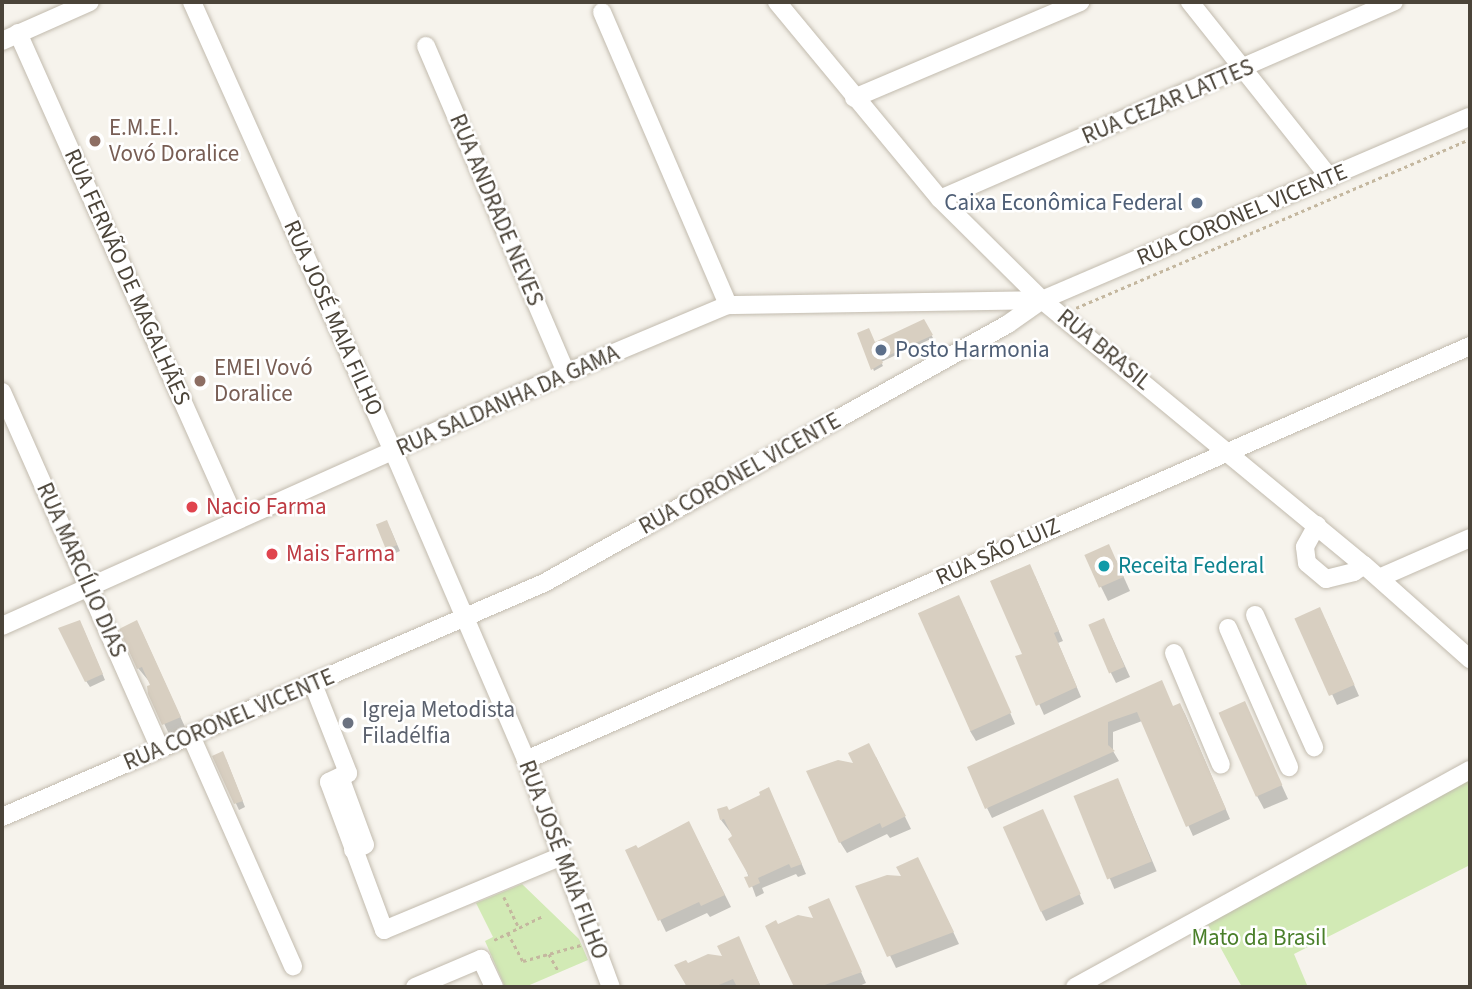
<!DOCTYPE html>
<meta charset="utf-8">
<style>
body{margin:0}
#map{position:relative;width:1472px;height:989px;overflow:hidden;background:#f6f3ec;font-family:"Source Sans 3",sans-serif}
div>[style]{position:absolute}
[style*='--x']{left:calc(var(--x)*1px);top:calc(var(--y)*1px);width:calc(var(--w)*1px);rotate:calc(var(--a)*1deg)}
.green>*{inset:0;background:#d2eab5}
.shadow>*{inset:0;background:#0003;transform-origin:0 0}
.building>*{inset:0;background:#d8cfc1;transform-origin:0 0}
.path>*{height:2.5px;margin-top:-1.25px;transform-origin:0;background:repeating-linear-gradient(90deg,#c4b79f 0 3.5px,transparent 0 7px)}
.roads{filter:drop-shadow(0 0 2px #c2bbae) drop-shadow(0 0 2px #c2bbae)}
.minor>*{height:18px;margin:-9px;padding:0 9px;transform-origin:9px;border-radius:9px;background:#fff}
.dots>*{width:19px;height:19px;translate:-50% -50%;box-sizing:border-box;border:4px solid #fff;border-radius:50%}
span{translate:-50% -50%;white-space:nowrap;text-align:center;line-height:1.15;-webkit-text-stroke:5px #fff;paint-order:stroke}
.street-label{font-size:23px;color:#4b4439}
.education-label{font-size:23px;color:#785e54}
.left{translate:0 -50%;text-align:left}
.service-label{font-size:23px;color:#4e5e75}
.right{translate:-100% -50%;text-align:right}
.health-label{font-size:23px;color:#be3a42}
.culture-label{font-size:23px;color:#0d838f}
.worship-label{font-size:23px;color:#5b616d}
.park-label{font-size:23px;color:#4a7f2a}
.frame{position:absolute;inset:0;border:4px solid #4b4439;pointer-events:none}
</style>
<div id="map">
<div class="green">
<div style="clip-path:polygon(1470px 779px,1470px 865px,1294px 954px,1307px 985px,1242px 987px,1206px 921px)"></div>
<div style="clip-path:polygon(522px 884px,579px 939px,588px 960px,525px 987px,505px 987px,485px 941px,493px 937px,476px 903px)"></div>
</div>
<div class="shadow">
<div style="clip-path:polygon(924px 321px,933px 338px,881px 362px,883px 366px,874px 371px,859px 334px,875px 344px)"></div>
<div style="clip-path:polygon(378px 526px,390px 528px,400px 551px,391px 555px)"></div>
<div style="clip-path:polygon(1086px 556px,1116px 560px,1130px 591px,1108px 601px)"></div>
<div style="clip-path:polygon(1035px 576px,1063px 641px,1058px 643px,1081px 697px,1044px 715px,1018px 657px,1024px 655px)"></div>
<div style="clip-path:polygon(964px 607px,1015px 724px,976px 741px,970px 731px)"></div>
<div style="clip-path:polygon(1325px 619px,1359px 696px,1337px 705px,1298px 620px)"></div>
<div style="clip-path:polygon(1104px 620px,1130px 677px,1116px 683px,1111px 673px)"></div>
<div style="clip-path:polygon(83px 628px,105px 680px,90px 687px,86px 681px)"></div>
<div style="clip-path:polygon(142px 632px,185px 727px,169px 734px,150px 694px,152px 685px,138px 668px)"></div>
<div style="clip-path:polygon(1161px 682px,1173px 708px,1180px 705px,1185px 714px,1230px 819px,1193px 836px,1142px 721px,1113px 732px,1113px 751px,1119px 761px,992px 818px,987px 808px)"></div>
<div style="clip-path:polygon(1244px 703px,1288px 799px,1264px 809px,1257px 796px)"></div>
<div style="clip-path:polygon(214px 757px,226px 759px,245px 807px,239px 810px)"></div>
<div style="clip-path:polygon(876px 757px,911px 829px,890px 838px,887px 834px,847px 853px,840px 842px,856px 766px)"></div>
<div style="left:1118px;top:780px;width:99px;height:46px;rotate:67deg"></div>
<div style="clip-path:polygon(769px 789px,806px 874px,798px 877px,796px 874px,762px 888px,764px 893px,756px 897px,734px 837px,721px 820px,728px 812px,762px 796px)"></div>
<div style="clip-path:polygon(1047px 821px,1084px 904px,1046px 921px,1041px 911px)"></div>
<div style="clip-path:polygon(695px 835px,731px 907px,710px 917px,707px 913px,666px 932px,627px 851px)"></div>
<div style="clip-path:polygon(924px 871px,959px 944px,896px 968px,857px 887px)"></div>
<div style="clip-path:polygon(833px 910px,866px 983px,857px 987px,795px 987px,767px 927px,816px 920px)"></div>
<div style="clip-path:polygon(743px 948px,761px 987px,687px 987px,677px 966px,725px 959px)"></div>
</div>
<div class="building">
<div style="clip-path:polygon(924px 319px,933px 335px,881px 359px,883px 363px,871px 370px,857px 333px,869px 328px,875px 342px)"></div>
<div style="left:387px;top:520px;width:27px;height:12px;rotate:68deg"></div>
<div style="left:1109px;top:544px;width:36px;height:27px;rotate:66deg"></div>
<div style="clip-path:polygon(1030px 564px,1059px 631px,1054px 633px,1077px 687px,1036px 706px,1015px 656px,1022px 654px,990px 581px)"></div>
<div style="left:959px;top:595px;width:129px;height:45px;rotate:66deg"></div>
<div style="left:1320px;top:607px;width:85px;height:28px;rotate:66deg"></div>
<div style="left:1104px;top:618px;width:53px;height:17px;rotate:67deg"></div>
<div style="clip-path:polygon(80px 620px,103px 674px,85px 682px,58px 628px)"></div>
<div style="clip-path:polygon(137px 620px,181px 717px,162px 725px,148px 694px,147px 686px,150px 685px,142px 667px,137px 669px,119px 629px)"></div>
<div style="clip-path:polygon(1162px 680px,1173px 706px,1180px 703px,1226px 809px,1186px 827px,1137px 712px,1108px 722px,1108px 745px,1115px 751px,985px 809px,967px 767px)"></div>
<div style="left:1245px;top:701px;width:92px;height:29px;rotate:66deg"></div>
<div style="clip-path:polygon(869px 743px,906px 816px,882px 828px,880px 823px,839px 843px,806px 771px,838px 760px,853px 763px,848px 753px)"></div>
<div style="clip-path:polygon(223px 751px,243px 801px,234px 804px,212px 756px)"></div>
<div style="left:1118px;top:778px;width:90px;height:48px;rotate:68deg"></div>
<div style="clip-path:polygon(769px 787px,802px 864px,791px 868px,789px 864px,758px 878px,760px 883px,749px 888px,744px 877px,749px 876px,728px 839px,732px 836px,724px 819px,720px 820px,717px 809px,727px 806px,729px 810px,760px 795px,759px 792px)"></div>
<div style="left:1043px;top:809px;width:93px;height:44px;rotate:66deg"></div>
<div style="clip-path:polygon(689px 821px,725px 895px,701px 906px,699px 902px,658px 921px,625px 850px,636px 845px,638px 848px)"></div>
<div style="clip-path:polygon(918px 857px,954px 932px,887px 957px,855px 886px,887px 875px,901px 876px,896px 867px)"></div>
<div style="clip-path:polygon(829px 898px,862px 972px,819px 987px,794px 987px,765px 926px,776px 920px,778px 924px,798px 915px,813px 918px,808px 907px)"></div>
<div style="clip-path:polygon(739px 936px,760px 985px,737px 987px,733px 979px,714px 987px,687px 987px,674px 965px,686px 960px,688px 963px,708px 954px,722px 956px,717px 946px)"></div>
</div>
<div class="path">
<div style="--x:1076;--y:308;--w:429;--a:-23.2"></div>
<div style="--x:504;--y:897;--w:34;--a:64"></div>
<div style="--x:508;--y:933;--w:32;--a:62"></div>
<div style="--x:523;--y:961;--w:60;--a:-15.4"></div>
<div style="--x:494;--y:940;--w:55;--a:-26.1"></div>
<div style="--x:549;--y:954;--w:18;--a:61"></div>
</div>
<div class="roads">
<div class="minor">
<div style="--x:192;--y:2;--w:494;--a:65.9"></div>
<div style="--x:394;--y:453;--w:334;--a:66.7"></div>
<div style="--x:526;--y:760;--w:242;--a:69.5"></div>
<div style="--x:777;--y:2;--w:256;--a:50.4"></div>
<div style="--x:940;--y:199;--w:144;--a:44.7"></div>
<div style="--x:1042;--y:300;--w:417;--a:39.5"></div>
<div style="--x:1364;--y:565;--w:142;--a:41.6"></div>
<div style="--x:1190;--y:2;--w:225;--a:51.5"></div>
<div style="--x:602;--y:12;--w:319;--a:66.7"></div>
<div style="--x:18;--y:33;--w:534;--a:65.93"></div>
<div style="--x:2;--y:41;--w:96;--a:-23.9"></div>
<div style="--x:426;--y:46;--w:356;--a:66.8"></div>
<div style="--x:854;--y:98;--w:246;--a:-23"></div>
<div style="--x:940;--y:199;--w:495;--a:-23.5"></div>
<div style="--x:2;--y:392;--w:390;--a:66.1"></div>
<div style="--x:1317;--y:525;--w:25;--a:119"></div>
<div style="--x:1305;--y:547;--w:16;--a:83"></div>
<div style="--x:1307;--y:563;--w:25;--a:40"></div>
<div style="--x:1326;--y:579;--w:29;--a:-14"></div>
<div style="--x:1354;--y:572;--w:12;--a:-35"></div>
<div style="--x:1379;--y:578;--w:99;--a:-23.7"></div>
<div style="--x:1255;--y:615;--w:145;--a:65.9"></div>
<div style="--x:2;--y:626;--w:618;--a:-24.16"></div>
<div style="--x:566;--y:373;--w:176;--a:-22.8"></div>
<div style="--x:728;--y:305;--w:314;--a:-0.9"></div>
<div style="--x:1228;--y:628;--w:152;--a:66.3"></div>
<div style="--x:1174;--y:653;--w:121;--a:67.2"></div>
<div style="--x:313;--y:684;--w:96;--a:68.5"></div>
<div style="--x:348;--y:773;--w:21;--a:155"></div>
<div style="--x:329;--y:782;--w:158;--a:69.6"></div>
<div style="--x:384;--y:930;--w:193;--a:-22.6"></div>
<div style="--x:191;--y:736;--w:252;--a:66.1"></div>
<div style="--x:526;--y:760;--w:1031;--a:-23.68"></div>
<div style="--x:340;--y:777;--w:72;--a:69.8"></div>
<div style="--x:365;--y:845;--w:13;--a:157"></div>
<div style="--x:2;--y:817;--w:590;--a:-23.35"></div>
<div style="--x:544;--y:583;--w:531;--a:-29.17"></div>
<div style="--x:1008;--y:324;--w:42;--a:-35.2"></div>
<div style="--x:1042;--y:300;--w:465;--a:-23.2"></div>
<div style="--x:415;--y:987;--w:72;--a:-23"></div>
<div style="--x:481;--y:959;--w:31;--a:65"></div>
<div style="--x:1075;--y:987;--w:451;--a:-28.8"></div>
</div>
</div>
<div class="dots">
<div style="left:95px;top:141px;background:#8d6e63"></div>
<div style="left:1197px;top:203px;background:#5c6f8a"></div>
<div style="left:881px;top:350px;background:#5c6f8a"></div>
<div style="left:200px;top:381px;background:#8d6e63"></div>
<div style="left:192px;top:507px;background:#e0444e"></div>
<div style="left:272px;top:554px;background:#e0444e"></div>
<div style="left:1104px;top:566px;background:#0f9aa8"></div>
<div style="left:348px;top:723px;background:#6b7280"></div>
</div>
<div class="street-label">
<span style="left:1168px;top:102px;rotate:-23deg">RUA CEZAR LATTES</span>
<span style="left:496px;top:210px;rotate:67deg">RUA ANDRADE NEVES</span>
<span style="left:1242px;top:215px;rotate:-23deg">RUA CORONEL VICENTE</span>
<span style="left:127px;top:277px;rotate:66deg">RUA FERNÃO DE MAGALHÃES</span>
<span style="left:333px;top:318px;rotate:66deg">RUA JOSÉ MAIA FILHO</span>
<span style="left:1104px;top:350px;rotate:39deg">RUA BRASIL</span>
<span style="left:508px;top:401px;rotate:-24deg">RUA SALDANHA DA GAMA</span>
<span style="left:740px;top:474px;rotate:-29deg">RUA CORONEL VICENTE</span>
<span style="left:998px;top:552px;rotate:-24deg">RUA SÃO LUIZ</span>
<span style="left:81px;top:570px;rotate:66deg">RUA MARCÍLIO DIAS</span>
<span style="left:229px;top:720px;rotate:-23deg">RUA CORONEL VICENTE</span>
<span style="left:563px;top:860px;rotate:69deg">RUA JOSÉ MAIA FILHO</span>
</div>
<div class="education-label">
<span class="left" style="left:109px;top:141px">E.M.E.I.<br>Vovó Doralice</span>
<span class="left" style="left:214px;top:381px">EMEI Vovó<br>Doralice</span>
</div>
<div class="service-label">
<span class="right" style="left:1183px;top:203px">Caixa Econômica Federal</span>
<span class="left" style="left:895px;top:350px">Posto Harmonia</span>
</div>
<div class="health-label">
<span class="left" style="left:206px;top:507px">Nacio Farma</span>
<span class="left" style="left:286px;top:554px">Mais Farma</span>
</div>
<div class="culture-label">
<span class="left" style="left:1118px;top:566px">Receita Federal</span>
</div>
<div class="worship-label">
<span class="left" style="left:362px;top:723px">Igreja Metodista<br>Filadélfia</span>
</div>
<div class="park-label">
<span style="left:1259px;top:938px">Mato da Brasil</span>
</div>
<div class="frame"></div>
</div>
